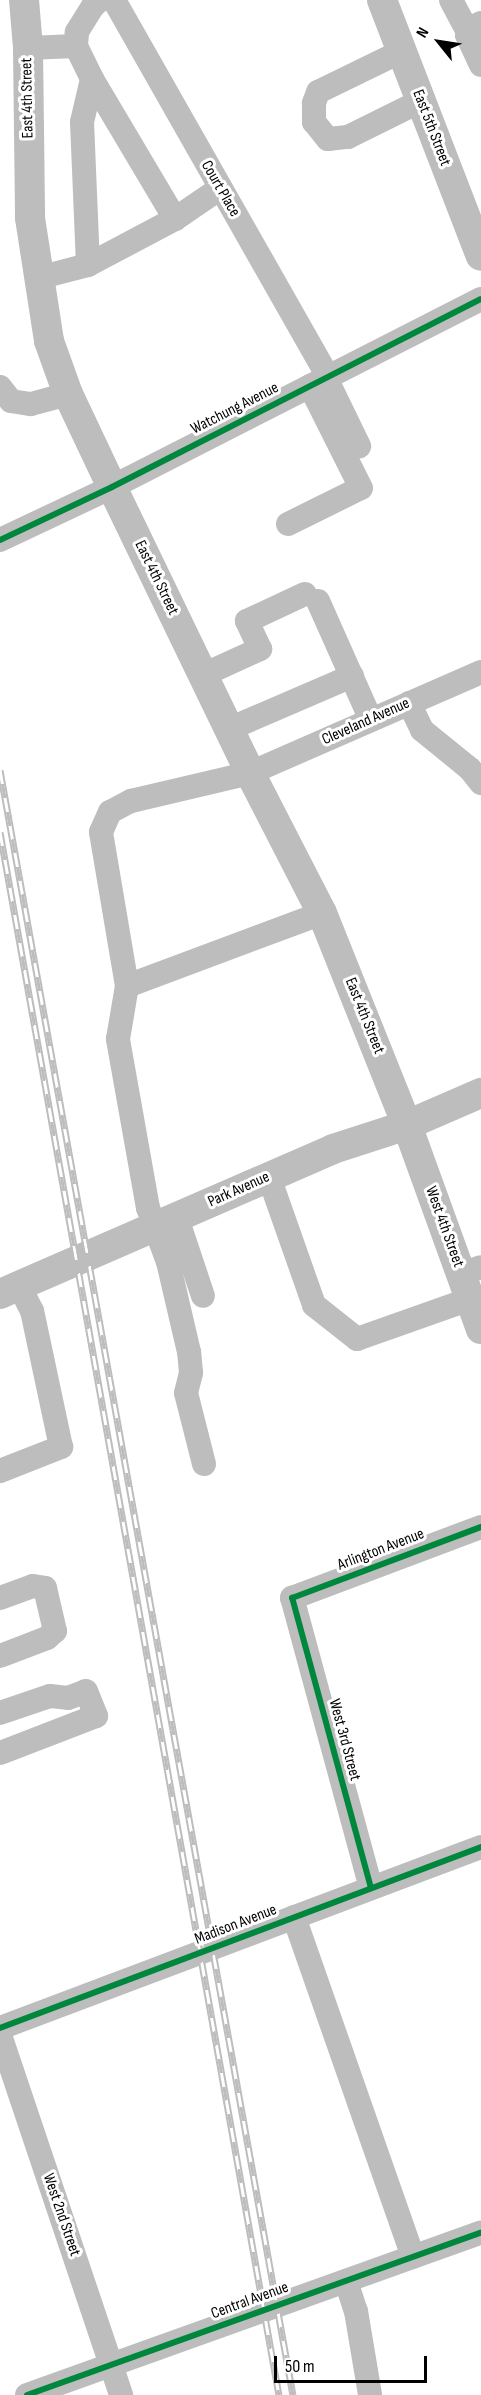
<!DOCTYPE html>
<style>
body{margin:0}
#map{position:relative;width:481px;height:2395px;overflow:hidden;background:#fff;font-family:"Sofia Sans Condensed",sans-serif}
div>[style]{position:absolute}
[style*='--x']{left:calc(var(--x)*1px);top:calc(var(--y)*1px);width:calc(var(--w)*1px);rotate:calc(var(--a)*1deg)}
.minor>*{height:24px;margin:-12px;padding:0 12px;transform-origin:12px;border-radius:12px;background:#bdbdbd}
.major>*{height:30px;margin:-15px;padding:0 15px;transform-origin:15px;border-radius:15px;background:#bdbdbd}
.rail>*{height:7px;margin-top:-3.5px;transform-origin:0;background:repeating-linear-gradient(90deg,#fff 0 14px,#bdbdbd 0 28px);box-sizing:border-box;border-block:2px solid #bdbdbd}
.cycleway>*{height:6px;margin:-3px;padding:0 3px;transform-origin:3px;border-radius:3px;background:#00873e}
span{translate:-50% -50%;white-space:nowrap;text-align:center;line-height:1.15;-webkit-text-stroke:6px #fff;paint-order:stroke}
.street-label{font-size:16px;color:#000}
.north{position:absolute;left:409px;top:12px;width:60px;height:60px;-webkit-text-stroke:4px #fff;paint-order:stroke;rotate:300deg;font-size:16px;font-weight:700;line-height:24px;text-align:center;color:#000}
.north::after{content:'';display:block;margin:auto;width:21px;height:27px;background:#000;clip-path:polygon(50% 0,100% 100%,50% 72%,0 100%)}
.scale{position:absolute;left:274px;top:2356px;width:153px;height:27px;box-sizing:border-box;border:3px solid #000;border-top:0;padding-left:8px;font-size:18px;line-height:21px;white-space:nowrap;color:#000;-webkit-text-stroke:4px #fff;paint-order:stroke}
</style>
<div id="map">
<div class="minor">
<div style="--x:100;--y:0;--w:9;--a:139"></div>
<div style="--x:93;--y:6;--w:31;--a:122"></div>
<div style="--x:77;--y:32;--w:14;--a:94"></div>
<div style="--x:76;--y:46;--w:37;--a:64"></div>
<div style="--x:92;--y:79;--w:163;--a:59.3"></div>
<div style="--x:114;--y:0;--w:434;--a:60.4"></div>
<div style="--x:451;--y:0;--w:36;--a:62"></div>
<div style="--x:481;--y:23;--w:11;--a:153"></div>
<div style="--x:471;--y:28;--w:8;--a:120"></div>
<div style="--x:467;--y:35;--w:33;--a:65"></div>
<div style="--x:28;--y:48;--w:48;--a:-2.4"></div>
<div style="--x:402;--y:51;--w:93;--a:154"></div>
<div style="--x:318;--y:92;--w:12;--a:110"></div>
<div style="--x:314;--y:103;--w:19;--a:90"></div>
<div style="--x:314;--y:122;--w:22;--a:51"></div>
<div style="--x:328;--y:139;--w:20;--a:-6"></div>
<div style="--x:348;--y:137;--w:81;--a:-26.3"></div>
<div style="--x:88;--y:265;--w:143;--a:-92.4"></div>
<div style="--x:82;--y:122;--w:44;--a:-76.9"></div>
<div style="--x:38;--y:278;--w:52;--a:-14.6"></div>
<div style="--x:88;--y:265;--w:98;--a:-27.9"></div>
<div style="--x:175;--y:219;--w:53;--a:-34.3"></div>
<div style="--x:326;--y:378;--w:76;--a:64.1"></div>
<div style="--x:0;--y:387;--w:18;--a:52"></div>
<div style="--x:11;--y:401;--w:20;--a:9"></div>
<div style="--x:31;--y:404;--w:38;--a:-15"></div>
<div style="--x:288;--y:524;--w:81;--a:-26.3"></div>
<div style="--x:361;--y:488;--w:114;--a:-116.6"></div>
<div style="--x:0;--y:540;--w:124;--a:-25.3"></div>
<div style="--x:112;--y:487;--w:414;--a:-27"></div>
<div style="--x:318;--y:601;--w:130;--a:66"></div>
<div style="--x:203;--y:675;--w:63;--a:-24.5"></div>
<div style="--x:260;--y:649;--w:31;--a:-115"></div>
<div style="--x:247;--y:621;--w:64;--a:-25"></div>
<div style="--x:409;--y:703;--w:30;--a:64"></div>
<div style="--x:422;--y:730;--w:62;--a:39.1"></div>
<div style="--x:470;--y:769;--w:18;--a:52"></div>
<div style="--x:229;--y:729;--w:134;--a:-23.3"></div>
<div style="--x:127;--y:986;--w:208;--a:-20.5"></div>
<div style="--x:269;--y:1177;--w:136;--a:70.6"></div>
<div style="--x:314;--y:1305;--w:55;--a:38.3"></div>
<div style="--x:357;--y:1339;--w:120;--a:-19.5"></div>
<div style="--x:177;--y:1218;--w:82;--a:71.6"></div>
<div style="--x:461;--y:1274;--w:21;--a:-19"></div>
<div style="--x:204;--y:1464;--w:73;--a:-104.2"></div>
<div style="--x:186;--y:1393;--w:21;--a:-76"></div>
<div style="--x:191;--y:1373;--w:21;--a:-95"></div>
<div style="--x:189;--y:1352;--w:92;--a:-103.1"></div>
<div style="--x:168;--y:1262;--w:58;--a:-110.3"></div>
<div style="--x:148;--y:1208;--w:172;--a:-100.1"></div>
<div style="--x:118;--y:1039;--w:54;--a:-80.4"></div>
<div style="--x:127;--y:986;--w:156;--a:-99.6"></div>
<div style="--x:101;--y:832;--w:22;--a:-66"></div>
<div style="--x:110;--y:812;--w:24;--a:-28"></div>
<div style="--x:131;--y:801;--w:122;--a:-13.2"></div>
<div style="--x:250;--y:773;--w:252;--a:-23.6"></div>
<div style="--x:0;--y:1471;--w:66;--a:-21.5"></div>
<div style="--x:61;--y:1447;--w:139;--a:-102"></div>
<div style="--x:32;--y:1311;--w:28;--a:-117"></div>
<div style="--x:0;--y:1598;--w:35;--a:-20"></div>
<div style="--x:33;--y:1586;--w:12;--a:9"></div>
<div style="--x:45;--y:1588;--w:44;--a:76.9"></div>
<div style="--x:55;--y:1631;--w:11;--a:139"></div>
<div style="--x:47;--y:1638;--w:50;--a:159"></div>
<div style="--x:0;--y:1713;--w:53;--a:-18.8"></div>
<div style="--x:50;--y:1696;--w:18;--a:6"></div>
<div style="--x:68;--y:1698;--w:19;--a:-21"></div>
<div style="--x:86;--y:1691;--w:27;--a:68"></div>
<div style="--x:96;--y:1716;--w:103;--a:158.9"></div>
<div style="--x:371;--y:1888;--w:301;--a:-105.2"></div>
<div style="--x:292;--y:1598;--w:202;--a:-20.6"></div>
<div style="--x:294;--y:1917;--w:360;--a:70.7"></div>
<div style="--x:0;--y:2028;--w:514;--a:-20.62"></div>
<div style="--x:0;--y:2035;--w:380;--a:71.4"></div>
<div style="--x:346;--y:2281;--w:32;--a:72"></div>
<div style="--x:356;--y:2311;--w:85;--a:80.5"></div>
<div style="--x:27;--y:2395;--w:482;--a:-19.7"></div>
</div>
<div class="major">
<div style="--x:24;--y:0;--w:48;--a:85.2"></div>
<div style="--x:28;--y:48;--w:170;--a:89.3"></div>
<div style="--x:30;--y:218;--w:124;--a:81.2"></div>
<div style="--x:49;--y:341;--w:56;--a:70.3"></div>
<div style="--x:68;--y:394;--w:103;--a:64.7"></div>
<div style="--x:112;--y:487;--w:318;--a:64.2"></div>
<div style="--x:250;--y:773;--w:157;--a:62.8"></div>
<div style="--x:322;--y:913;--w:228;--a:68.2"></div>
<div style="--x:407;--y:1125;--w:217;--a:70.1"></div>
<div style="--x:382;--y:0;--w:274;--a:68.9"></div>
<div style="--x:0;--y:1294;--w:363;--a:-23.5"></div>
<div style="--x:333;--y:1149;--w:78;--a:-18"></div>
<div style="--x:407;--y:1125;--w:81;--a:-23.4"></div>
</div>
<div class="rail">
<div style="--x:0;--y:770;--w:1651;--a:79.78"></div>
<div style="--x:0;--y:832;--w:1588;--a:79.88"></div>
</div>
<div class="cycleway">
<div style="--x:0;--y:540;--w:124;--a:-25.3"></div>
<div style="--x:112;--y:487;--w:414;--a:-27"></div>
<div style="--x:371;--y:1888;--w:301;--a:-105.2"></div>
<div style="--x:292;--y:1598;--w:202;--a:-20.6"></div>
<div style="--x:0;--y:2028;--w:514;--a:-20.62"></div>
<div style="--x:27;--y:2395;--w:482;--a:-19.7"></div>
</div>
<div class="street-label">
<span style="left:28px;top:98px;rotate:-91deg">East 4th Street</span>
<span style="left:431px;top:128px;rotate:69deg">East 5th Street</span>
<span style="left:220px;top:189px;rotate:60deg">Court Place</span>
<span style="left:235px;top:409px;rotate:-27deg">Watchung Avenue</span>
<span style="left:156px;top:578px;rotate:64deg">East 4th Street</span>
<span style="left:366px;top:722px;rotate:-24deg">Cleveland Avenue</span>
<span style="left:364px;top:1016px;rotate:68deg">East 4th Street</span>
<span style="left:239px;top:1190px;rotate:-24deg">Park Avenue</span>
<span style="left:444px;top:1227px;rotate:70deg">West 4th Street</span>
<span style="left:381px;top:1550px;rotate:-21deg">Arlington Avenue</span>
<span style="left:344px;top:1740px;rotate:75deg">West 3rd Street</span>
<span style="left:236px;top:1925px;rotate:-21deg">Madison Avenue</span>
<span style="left:61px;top:2215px;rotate:71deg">West 2nd Street</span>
<span style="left:250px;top:2301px;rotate:-20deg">Central Avenue</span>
</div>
<div class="north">N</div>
<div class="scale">50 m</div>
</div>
